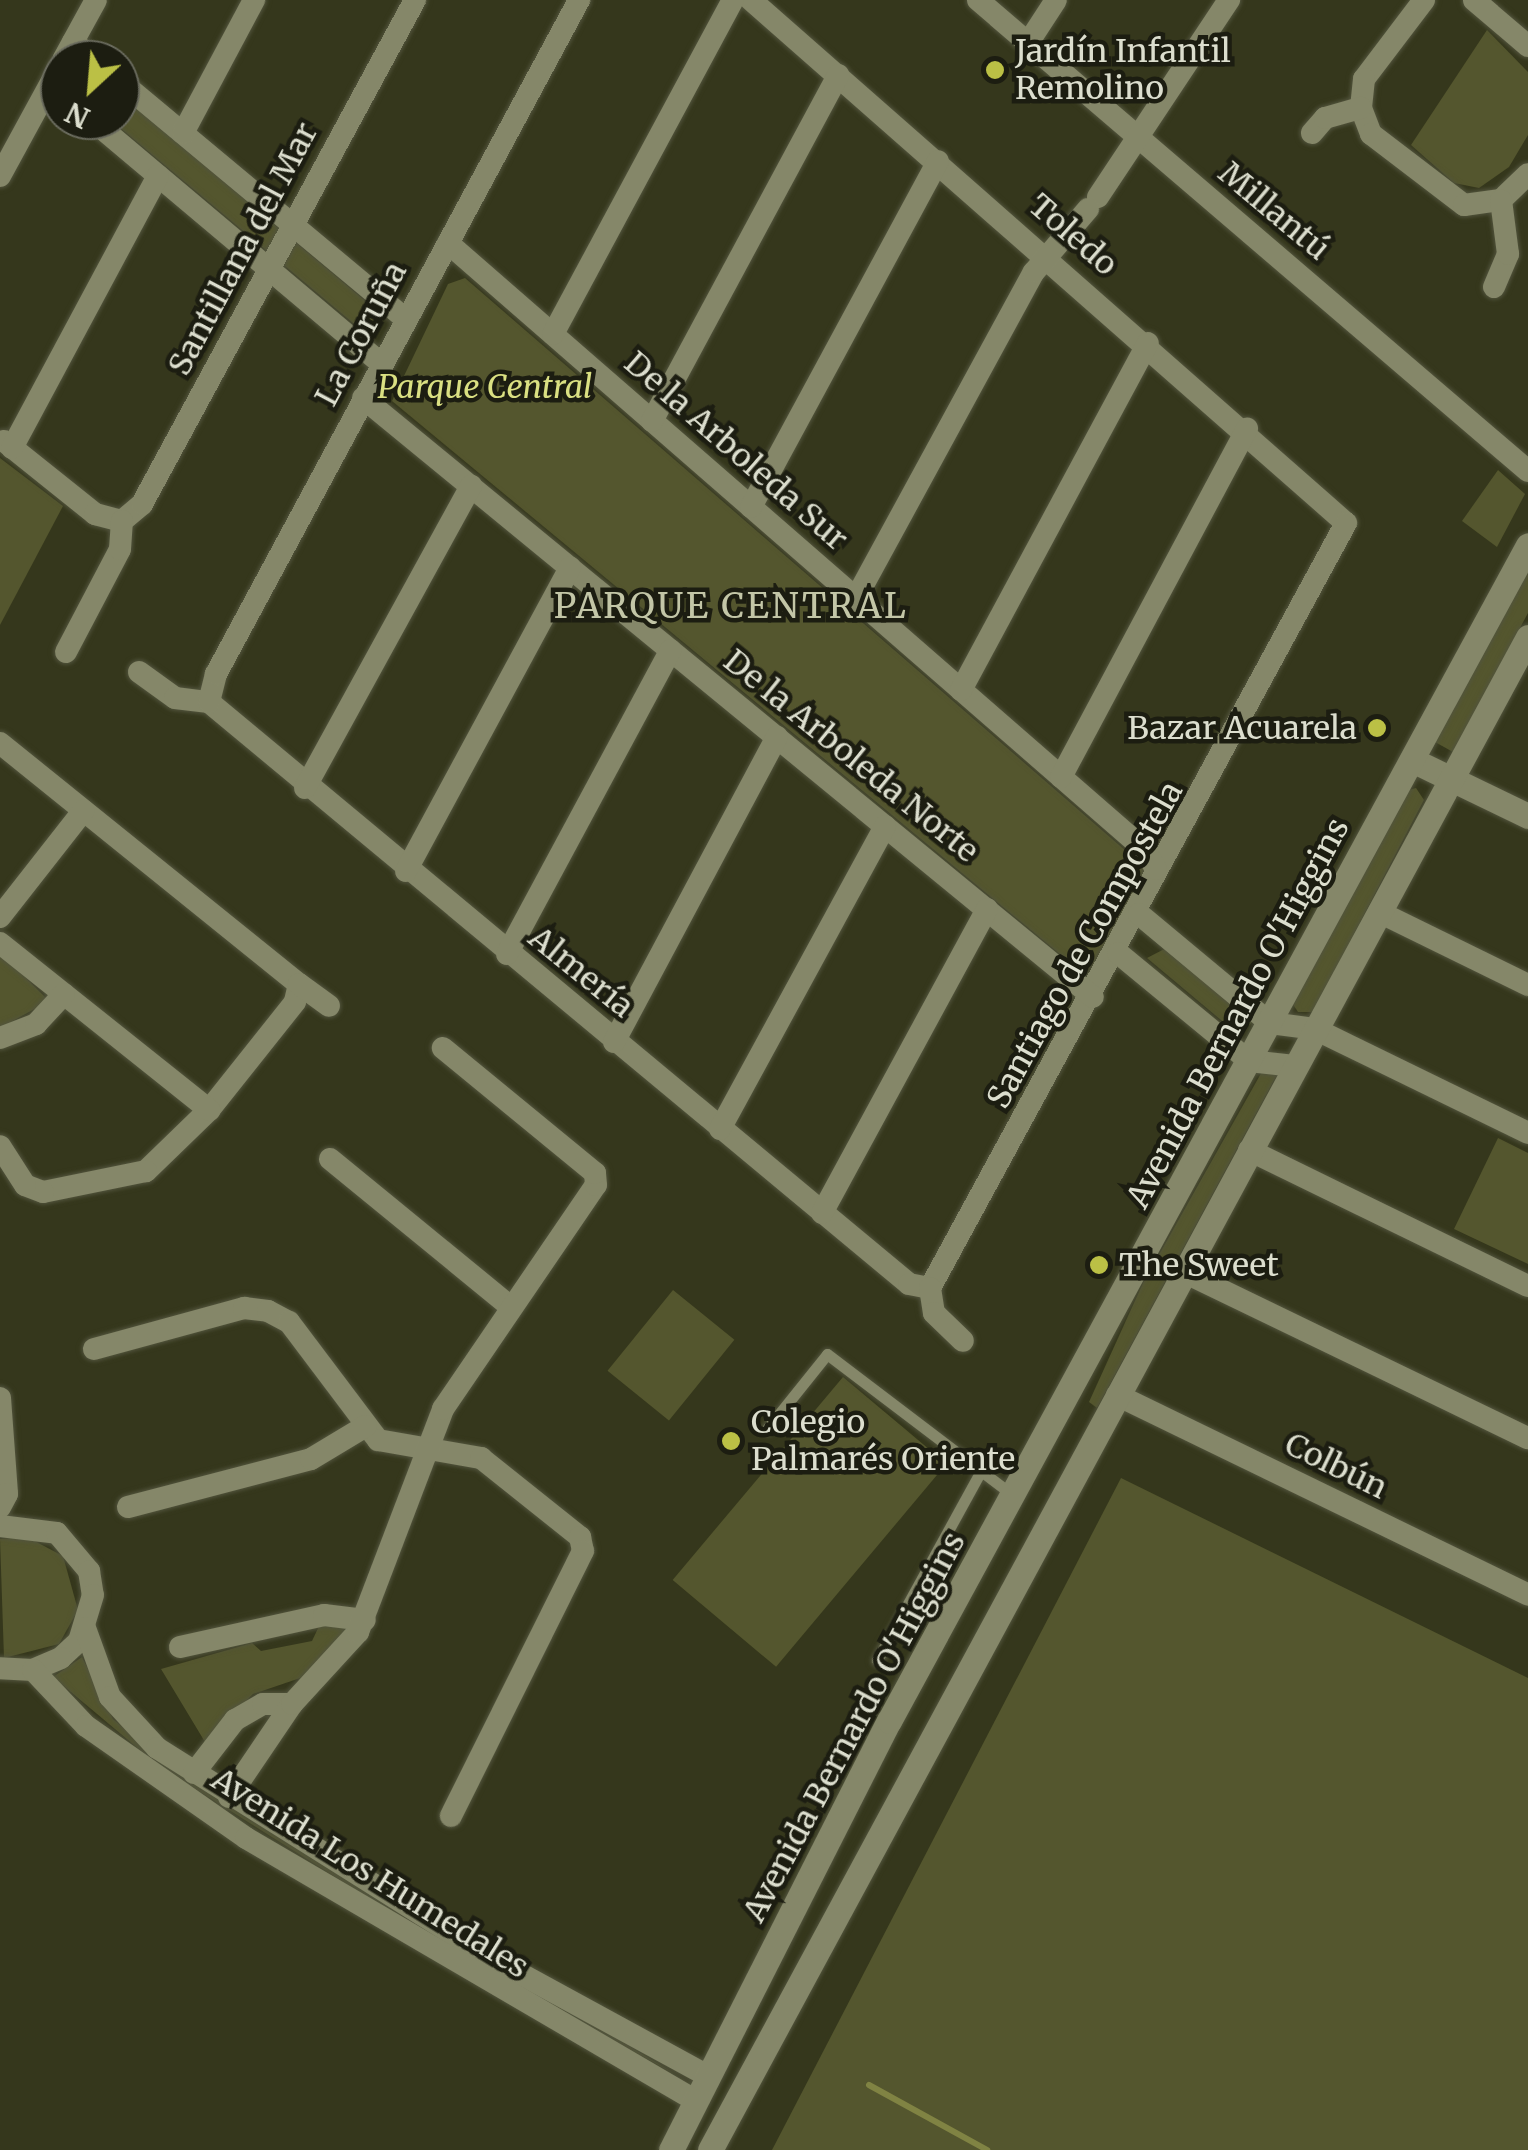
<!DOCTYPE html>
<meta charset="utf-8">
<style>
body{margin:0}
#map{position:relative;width:1528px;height:2150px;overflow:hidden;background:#35371c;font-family:Merriweather,serif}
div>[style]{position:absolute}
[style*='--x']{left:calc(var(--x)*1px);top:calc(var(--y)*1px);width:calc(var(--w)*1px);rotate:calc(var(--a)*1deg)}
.green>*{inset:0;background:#54562e;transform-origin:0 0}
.stream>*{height:6px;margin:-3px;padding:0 3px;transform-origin:3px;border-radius:3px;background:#808343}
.roads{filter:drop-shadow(0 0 2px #52543d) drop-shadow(0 0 2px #52543d)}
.service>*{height:11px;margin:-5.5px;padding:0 5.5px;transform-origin:5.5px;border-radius:5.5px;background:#858769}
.minor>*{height:22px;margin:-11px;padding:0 11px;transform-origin:11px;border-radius:11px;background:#858769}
.tertiary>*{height:25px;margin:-12.5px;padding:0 12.5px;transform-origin:12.5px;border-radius:12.5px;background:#858769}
.secondary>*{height:25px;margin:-12.5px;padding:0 12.5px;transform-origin:12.5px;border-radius:12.5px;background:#858769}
.dots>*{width:28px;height:28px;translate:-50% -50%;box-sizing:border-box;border:5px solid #1c1d11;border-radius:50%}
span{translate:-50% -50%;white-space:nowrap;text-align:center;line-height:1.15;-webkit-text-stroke:9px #1c1d11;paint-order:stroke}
.poi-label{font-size:32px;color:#dcdece}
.left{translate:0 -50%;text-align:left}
.right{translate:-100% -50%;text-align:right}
.street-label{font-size:32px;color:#dcdece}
.park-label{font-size:32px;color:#dae082;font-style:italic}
.neighbourhood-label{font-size:35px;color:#c3c6a7;letter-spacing:2.5px}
.north{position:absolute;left:40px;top:40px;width:100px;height:100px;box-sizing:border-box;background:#1c1d11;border:2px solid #696a5d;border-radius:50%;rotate:206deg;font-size:28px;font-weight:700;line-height:40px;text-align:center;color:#dcdece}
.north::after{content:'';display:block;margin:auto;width:35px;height:45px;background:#bbc045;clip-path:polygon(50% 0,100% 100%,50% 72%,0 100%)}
</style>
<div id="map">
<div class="green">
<div style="clip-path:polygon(1487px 30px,1528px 72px,1528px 135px,1509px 167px,1479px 188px,1454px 183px,1411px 145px)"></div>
<div style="left:120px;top:95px;width:346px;height:25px;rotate:40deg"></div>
<div style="clip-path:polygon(465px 278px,1148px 870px,1096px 964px,1073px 965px,392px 401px,448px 284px)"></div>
<div style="clip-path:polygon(0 458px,63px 506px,0 625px)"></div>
<div style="clip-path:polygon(1498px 470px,1525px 494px,1497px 547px,1462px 521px)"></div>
<div style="clip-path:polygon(1528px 563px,1528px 613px,1453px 752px,1435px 742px)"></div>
<div style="clip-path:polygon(1416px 788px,1424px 800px,1313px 1012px,1298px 1012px,1292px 1003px,1405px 791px)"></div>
<div style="clip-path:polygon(1172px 945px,1252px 1022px,1240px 1036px,1147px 958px)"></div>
<div style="clip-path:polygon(0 952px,49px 1001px,0 1028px)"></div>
<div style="clip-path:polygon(1264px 1068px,1279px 1071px,1097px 1408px,1089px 1402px,1143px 1283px)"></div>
<div style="clip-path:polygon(1498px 1138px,1528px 1153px,1528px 1264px,1454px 1229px)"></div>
<div style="left:673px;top:1290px;width:79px;height:104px;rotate:39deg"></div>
<div style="left:843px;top:1377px;width:135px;height:265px;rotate:40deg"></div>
<div style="clip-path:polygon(1121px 1478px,1528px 1678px,1528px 2150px,772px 2150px)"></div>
<div style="clip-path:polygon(27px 1537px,63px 1556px,78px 1610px,59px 1644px,4px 1658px,0 1539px)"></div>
<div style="clip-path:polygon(338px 1621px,348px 1631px,312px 1674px,253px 1694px,205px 1742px,161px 1669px,252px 1643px,261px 1651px,312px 1641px,320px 1624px)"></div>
<div style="clip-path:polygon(82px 1657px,113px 1719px,173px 1769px,675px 2074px,472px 1963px,159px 1766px,53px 1677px)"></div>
</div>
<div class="stream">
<div style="--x:869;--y:2085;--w:135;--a:28.8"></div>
</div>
<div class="roads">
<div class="service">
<div style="--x:767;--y:1429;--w:96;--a:-51.3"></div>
<div style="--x:827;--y:1354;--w:235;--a:37.2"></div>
<div style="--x:877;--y:1660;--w:210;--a:-61.2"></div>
</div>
<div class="minor">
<div style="--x:751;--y:0;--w:792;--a:41.32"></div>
<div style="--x:1346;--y:523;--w:871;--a:118.54"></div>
<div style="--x:978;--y:0;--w:724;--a:40.58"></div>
<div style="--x:1424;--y:0;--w:99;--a:127.2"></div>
<div style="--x:1364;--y:79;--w:29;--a:96"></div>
<div style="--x:1361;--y:108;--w:28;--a:69"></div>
<div style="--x:1371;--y:134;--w:117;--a:37.4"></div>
<div style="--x:1464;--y:205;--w:37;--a:-8"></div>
<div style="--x:1501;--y:200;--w:37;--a:-44"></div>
<div style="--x:1474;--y:0;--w:71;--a:40.4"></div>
<div style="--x:73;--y:42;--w:28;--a:39"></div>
<div style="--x:1028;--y:43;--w:51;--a:-56.9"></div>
<div style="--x:63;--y:60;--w:68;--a:-61.2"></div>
<div style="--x:120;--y:81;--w:372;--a:39.8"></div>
<div style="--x:92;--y:120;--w:379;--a:40.1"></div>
<div style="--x:183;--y:133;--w:151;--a:-61.9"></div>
<div style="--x:1312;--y:133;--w:20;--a:-49"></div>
<div style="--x:1325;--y:118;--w:37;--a:-16"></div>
<div style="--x:0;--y:176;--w:125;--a:-61.4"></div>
<div style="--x:1098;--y:197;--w:237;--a:-56.4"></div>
<div style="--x:448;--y:243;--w:923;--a:41.05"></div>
<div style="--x:1144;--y:849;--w:23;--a:59"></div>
<div style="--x:1494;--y:287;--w:36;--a:-67"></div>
<div style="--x:1508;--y:254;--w:54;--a:-97.4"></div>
<div style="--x:553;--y:334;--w:379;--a:-61.7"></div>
<div style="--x:363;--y:398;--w:944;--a:39.37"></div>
<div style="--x:652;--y:421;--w:393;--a:-61.7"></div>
<div style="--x:4;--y:441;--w:117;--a:38.7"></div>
<div style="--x:95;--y:514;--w:28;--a:15"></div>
<div style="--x:12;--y:448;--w:309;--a:-61.8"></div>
<div style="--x:751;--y:507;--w:393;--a:-61.6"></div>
<div style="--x:122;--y:521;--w:26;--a:-40"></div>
<div style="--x:142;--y:504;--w:573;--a:-61.56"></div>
<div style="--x:856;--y:598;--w:371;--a:-61.4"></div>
<div style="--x:1034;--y:272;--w:83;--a:-49.4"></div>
<div style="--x:66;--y:652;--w:116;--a:-62.3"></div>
<div style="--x:120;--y:549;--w:28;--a:-86"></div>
<div style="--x:139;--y:672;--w:44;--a:35.8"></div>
<div style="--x:175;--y:698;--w:34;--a:7"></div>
<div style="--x:961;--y:690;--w:394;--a:-61.7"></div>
<div style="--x:209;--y:702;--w:910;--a:39.74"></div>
<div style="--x:909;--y:1284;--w:21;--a:11"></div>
<div style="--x:209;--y:702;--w:29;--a:-76"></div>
<div style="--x:216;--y:674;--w:766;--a:-61.69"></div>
<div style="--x:0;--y:743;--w:384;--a:38.9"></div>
<div style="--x:299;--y:984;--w:18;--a:103"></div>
<div style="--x:295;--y:1002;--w:138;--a:128.5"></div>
<div style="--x:209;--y:1110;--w:88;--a:135.9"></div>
<div style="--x:146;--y:1171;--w:105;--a:168.5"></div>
<div style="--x:43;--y:1192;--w:19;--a:-159"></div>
<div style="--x:25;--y:1185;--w:46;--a:-122.7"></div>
<div style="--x:1061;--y:777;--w:395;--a:-61.9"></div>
<div style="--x:305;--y:788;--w:345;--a:-61.2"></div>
<div style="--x:406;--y:871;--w:345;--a:-61.6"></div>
<div style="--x:1379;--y:912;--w:166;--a:26.1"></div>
<div style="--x:1139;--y:914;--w:170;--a:39.8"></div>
<div style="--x:1270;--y:1023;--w:45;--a:7.6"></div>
<div style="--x:1315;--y:1029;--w:237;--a:26"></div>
<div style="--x:0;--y:917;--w:135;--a:-51.9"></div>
<div style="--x:0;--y:943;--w:268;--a:38.6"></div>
<div style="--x:1118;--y:953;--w:170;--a:39.5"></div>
<div style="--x:1249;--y:1061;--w:46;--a:6.2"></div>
<div style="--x:507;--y:954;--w:345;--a:-61.7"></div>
<div style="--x:299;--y:984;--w:37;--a:36"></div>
<div style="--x:0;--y:1038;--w:39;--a:-21"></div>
<div style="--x:36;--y:1024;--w:41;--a:-47"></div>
<div style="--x:614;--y:1042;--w:346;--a:-61.9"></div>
<div style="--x:720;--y:1129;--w:345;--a:-61.4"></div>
<div style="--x:1249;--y:1150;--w:310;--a:26"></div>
<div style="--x:330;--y:1159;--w:234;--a:39.3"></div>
<div style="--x:822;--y:1213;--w:346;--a:-61.5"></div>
<div style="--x:1184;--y:1272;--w:382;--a:25.8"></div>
<div style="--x:930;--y:1288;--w:25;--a:81"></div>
<div style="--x:934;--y:1313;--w:40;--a:44"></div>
<div style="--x:94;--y:1349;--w:156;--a:-15.3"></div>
<div style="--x:244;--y:1308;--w:24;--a:7"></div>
<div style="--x:268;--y:1311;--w:24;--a:28"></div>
<div style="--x:289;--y:1322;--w:148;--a:53"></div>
<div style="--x:378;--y:1440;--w:105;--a:9.9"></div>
<div style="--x:481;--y:1458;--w:127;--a:38.6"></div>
<div style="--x:580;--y:1537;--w:14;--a:78"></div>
<div style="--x:583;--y:1551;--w:296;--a:116.5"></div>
<div style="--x:1117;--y:1395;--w:457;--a:25.9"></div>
<div style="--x:0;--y:1398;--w:96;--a:85.8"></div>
<div style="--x:7;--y:1494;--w:15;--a:118"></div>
<div style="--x:128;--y:1507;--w:189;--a:-14.7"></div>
<div style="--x:311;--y:1459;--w:64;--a:-31"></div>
<div style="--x:0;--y:1526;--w:57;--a:7"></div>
<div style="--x:57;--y:1533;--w:50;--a:49.9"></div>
<div style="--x:89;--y:1571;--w:24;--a:81"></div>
<div style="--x:93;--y:1595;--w:48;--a:106.9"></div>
<div style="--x:79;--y:1641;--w:25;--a:137"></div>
<div style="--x:61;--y:1658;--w:30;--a:157"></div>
<div style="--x:33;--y:1670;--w:33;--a:-177"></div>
<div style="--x:85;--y:1628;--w:73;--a:70.1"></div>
<div style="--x:110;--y:1697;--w:69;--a:47.3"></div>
<div style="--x:157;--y:1748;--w:389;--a:32.2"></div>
<div style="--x:486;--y:1955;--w:253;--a:28.6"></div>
<div style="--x:180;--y:1647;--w:148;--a:-12.5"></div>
<div style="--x:324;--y:1615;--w:41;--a:7"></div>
<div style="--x:33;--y:1670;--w:77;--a:46.6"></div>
<div style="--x:86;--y:1726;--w:195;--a:35"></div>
<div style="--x:246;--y:1838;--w:521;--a:30.3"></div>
<div style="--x:194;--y:1773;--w:67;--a:-52.3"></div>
<div style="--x:235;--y:1720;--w:32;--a:-30"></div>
<div style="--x:263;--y:1704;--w:29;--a:0"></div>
<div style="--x:229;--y:1797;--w:112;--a:-55.9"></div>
<div style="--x:292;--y:1704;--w:98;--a:-47.5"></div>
<div style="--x:358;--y:1632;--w:239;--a:-69.1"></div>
<div style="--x:443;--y:1409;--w:271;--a:-55.7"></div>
<div style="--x:596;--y:1185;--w:12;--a:-95"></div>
<div style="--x:595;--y:1173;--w:197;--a:-140.6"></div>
</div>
<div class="tertiary">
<div style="--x:1412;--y:760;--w:129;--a:25.8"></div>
</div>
<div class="secondary">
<div style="--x:671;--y:2150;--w:481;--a:-63.1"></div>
<div style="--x:889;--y:1721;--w:1338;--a:-61.48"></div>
<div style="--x:710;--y:2150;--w:1720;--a:-61.6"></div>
</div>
</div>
<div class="dots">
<div style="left:995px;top:70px;background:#bbc045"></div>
<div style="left:1377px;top:728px;background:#bbc045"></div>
<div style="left:1099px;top:1265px;background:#bbc045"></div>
<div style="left:731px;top:1441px;background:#bbc045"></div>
</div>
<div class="poi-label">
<span class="left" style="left:1015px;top:70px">Jardín Infantil<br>Remolino</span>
<span class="right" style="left:1357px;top:728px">Bazar Acuarela</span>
<span class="left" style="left:1119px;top:1265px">The Sweet</span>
<span class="left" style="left:751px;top:1441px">Colegio<br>Palmarés Oriente</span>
</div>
<div class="street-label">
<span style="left:1274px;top:211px;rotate:40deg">Millantú</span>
<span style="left:1073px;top:235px;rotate:41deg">Toledo</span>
<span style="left:243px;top:249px;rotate:-62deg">Santillana del Mar</span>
<span style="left:361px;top:334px;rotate:-62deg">La Coruña</span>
<span style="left:736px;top:451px;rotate:41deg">De la Arboleda Sur</span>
<span style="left:851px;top:756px;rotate:39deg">De la Arboleda Norte</span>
<span style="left:1085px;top:945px;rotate:-61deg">Santiago de Compostela</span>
<span style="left:581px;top:972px;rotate:39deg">Almería</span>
<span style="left:1238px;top:1013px;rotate:-62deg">Avenida Bernardo O'Higgins</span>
<span style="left:1336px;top:1466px;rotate:26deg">Colbún</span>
<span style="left:854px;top:1727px;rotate:-62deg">Avenida Bernardo O'Higgins</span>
<span style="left:370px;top:1873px;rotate:32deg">Avenida Los Humedales</span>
</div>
<div class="park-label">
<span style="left:485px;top:387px">Parque Central</span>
</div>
<div class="neighbourhood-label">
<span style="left:731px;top:606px">PARQUE CENTRAL</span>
</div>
<div class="north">N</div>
</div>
